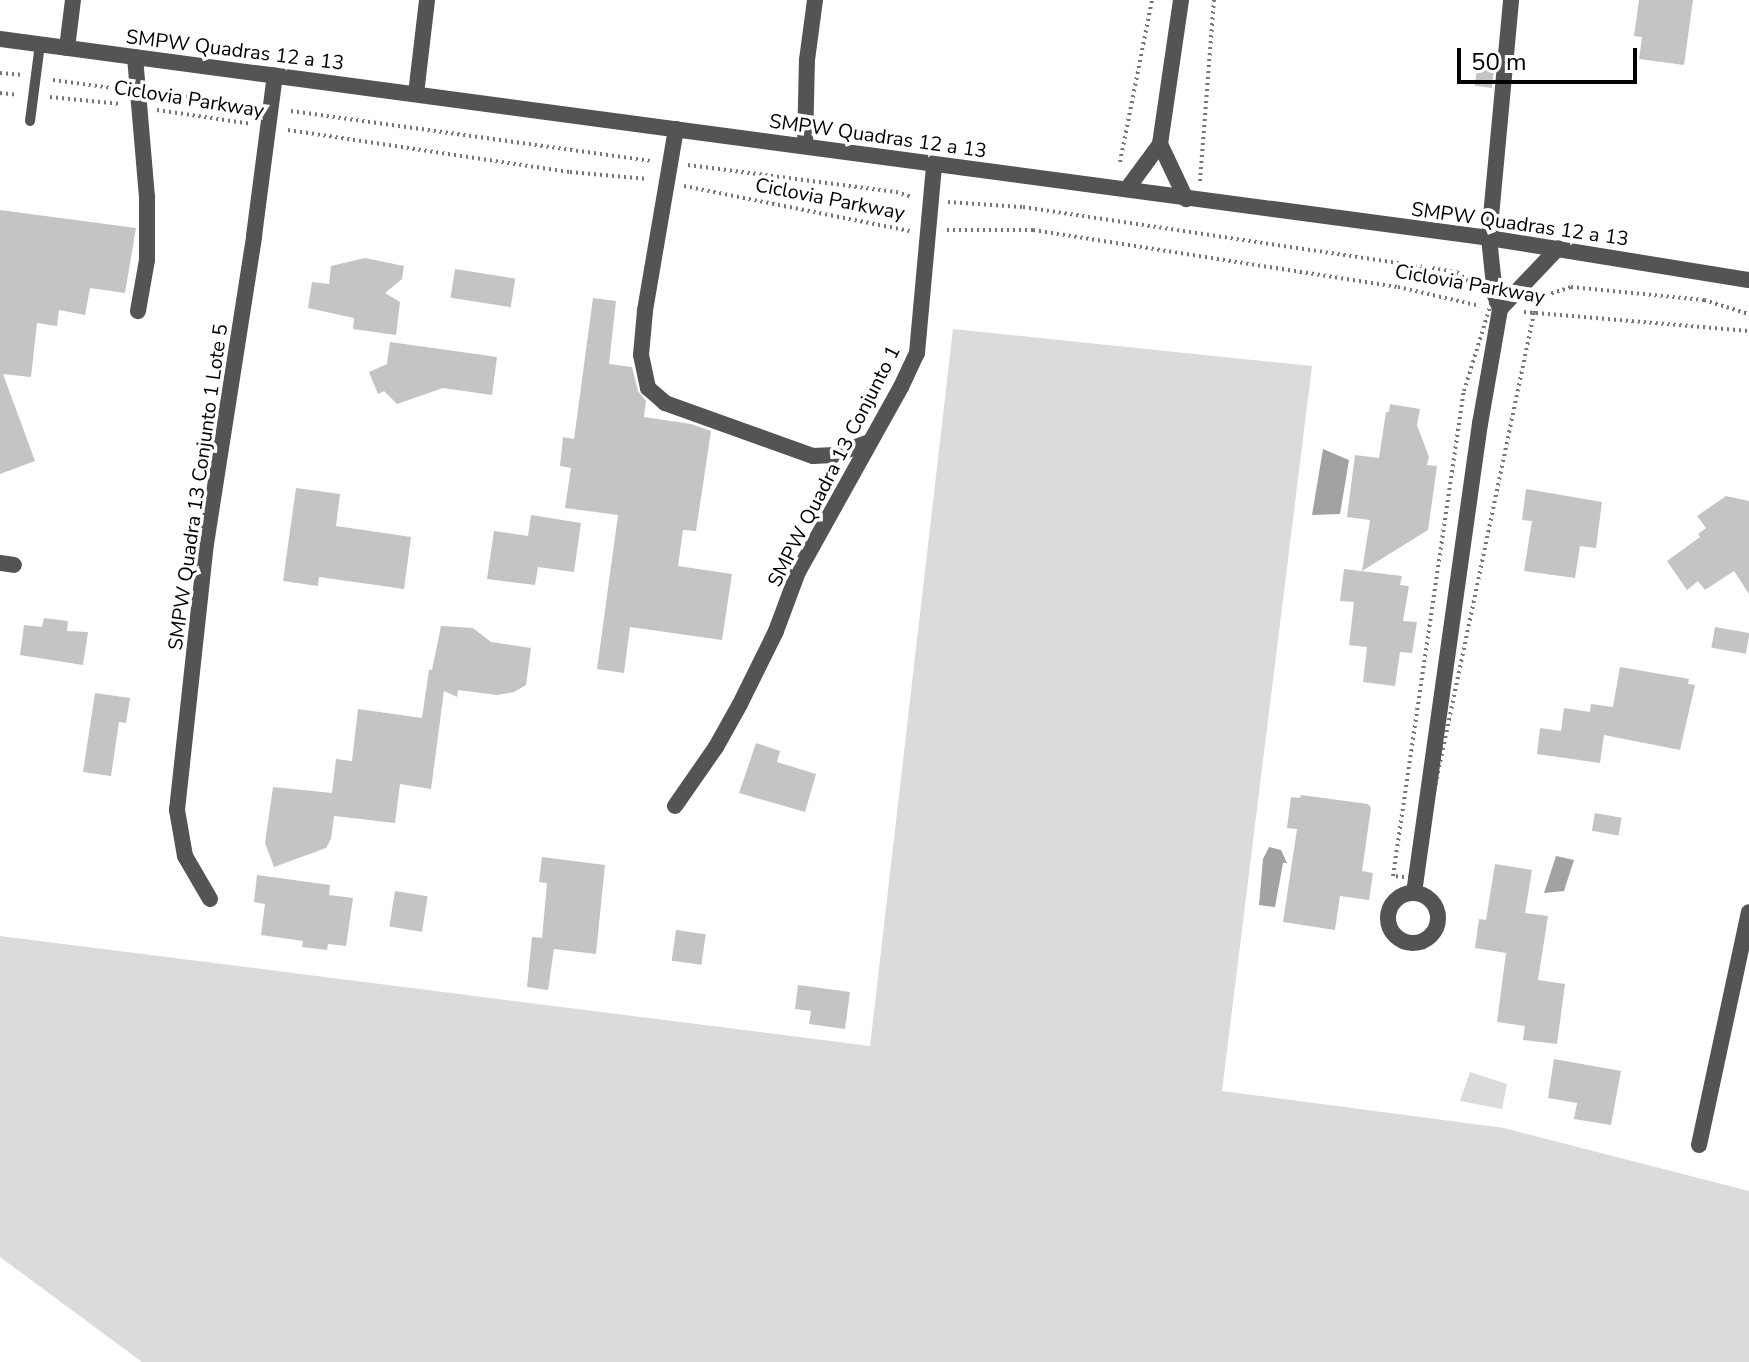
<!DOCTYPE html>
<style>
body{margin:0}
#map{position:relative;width:1749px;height:1362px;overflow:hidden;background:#fff;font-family:"Nunito Sans",sans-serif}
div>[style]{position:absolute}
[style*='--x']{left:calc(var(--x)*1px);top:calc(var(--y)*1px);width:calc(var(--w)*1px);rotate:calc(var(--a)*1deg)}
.green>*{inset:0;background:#dbdbdb}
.water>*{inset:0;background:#a2a2a2}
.building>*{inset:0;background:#c4c4c4;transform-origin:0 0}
.path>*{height:4px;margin-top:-2px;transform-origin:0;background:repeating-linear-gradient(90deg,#767676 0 2px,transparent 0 6px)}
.service>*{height:10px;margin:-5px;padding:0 5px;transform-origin:5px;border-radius:5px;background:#545454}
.minor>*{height:16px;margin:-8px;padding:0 8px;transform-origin:8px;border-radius:8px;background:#545454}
.minor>.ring{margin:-8px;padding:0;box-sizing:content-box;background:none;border:16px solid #545454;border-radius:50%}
.tertiary>*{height:16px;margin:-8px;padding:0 8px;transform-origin:8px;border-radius:8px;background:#545454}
span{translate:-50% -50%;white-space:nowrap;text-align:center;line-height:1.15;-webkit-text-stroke:7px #fff;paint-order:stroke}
.street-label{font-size:20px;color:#000}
.scale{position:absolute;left:1457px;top:48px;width:180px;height:36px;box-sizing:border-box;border:4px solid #000;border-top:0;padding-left:10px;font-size:24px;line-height:28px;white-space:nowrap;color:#000;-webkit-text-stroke:6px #fff;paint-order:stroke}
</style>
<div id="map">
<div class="green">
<div style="clip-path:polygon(953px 329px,1312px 366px,1222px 1091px,1504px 1128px,1749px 1191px,1749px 1362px,142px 1362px,0 1257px,0 936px,870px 1046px)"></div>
<div style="clip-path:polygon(1470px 1072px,1507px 1084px,1502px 1109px,1460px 1101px)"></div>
</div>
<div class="water">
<div style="clip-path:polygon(1323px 449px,1349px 460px,1340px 514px,1312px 515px)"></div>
<div style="clip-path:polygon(1269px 847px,1281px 850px,1287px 863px,1283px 863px,1275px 907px,1259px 905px,1263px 859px)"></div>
<div style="clip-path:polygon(1556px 856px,1574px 860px,1564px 891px,1544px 893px)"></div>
</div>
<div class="building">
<div style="clip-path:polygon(1639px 0,1693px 0,1684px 65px,1639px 59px,1642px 37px,1634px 36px)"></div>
<div style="left:1477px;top:68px;width:17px;height:18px;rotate:7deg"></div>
<div style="clip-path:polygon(0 210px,136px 228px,125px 293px,90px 288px,85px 315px,59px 310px,57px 326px,37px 323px,31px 377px,3px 374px,35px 461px,0 474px)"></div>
<div style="clip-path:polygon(365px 258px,404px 266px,402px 279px,385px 293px,400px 302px,396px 335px,353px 329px,354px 318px,308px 308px,312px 282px,329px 284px,331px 266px)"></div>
<div style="left:455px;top:269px;width:61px;height:29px;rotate:9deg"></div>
<div style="clip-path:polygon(593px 298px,616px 301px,609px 364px,632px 367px,638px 391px,646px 401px,644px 417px,691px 424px,711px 431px,696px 531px,683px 530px,678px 566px,732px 574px,722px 640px,630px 627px,624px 673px,597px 669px,618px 515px,565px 508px,571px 468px,560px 466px,563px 437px,574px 439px)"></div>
<div style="clip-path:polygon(390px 342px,497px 357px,492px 395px,443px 388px,397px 404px,384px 391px,378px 394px,369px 372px,387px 364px)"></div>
<div style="clip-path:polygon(1390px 404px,1420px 409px,1417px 425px,1429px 457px,1427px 465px,1437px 466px,1428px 530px,1362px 571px,1370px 520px,1347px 517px,1355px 455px,1379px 458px,1386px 412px,1389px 412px)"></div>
<div style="clip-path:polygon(296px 488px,340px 494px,336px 526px,411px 537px,404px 589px,319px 577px,318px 586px,283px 581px)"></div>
<div style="clip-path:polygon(1526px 489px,1602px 502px,1596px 548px,1580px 546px,1575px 578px,1524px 571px,1532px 521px,1522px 520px)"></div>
<div style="clip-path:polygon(1726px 496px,1749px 501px,1749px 594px,1734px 571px,1705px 590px,1698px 581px,1687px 590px,1667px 561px,1700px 537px,1698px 534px,1706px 528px,1697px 516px)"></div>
<div style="clip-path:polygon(531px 515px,581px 523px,574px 572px,538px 567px,535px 585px,487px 579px,494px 531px,528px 536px)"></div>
<div style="clip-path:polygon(1344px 569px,1402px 576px,1400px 585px,1409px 586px,1403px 621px,1417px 622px,1412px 653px,1400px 652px,1395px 686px,1363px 682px,1367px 647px,1349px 645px,1354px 602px,1340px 601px)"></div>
<div style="clip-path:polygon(44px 618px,68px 621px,67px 631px,88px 632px,83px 665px,20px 655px,24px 625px,42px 627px)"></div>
<div style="clip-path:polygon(441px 626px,473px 628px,491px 642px,531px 648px,526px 685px,514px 692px,497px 695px,458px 690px,457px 697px,444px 691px,431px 789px,400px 784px,395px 823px,334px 816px,331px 839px,326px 848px,274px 867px,265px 843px,273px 787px,332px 793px,336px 759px,352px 761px,358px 709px,422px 718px,429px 670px,432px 670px)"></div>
<div style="left:1715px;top:627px;width:35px;height:21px;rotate:10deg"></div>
<div style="clip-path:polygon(1620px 667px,1689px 679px,1688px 684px,1695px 685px,1680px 750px,1604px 735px,1600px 763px,1537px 754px,1540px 728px,1561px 731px,1564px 708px,1590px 712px,1591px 704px,1613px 707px)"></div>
<div style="clip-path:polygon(95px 693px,130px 698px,126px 723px,119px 722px,111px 776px,83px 772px)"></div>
<div style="clip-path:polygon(756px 743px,780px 751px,777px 762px,816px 774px,805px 812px,739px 793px)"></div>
<div style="clip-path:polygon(1301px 795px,1368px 804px,1371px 808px,1362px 871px,1373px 873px,1369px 900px,1340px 896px,1335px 930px,1283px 922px,1297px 829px,1287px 828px,1291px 797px,1300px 798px)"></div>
<div style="left:1595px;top:813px;width:27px;height:18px;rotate:10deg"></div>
<div style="clip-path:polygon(542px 857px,605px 865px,596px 954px,554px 949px,548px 990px,527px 987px,532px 937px,542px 938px,547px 883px,539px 882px)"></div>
<div style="clip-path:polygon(1495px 864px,1532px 870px,1525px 913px,1548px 916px,1538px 980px,1565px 984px,1557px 1044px,1523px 1040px,1525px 1026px,1497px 1022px,1506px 953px,1475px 948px,1479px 919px,1486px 920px)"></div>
<div style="clip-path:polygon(257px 875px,330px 885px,329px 895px,353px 898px,346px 946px,328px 944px,327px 950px,302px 947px,303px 941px,261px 935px,265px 904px,254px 902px)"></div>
<div style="left:395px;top:891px;width:33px;height:36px;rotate:9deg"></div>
<div style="left:676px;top:930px;width:30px;height:31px;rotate:8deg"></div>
<div style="clip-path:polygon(798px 985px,850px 992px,845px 1029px,809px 1024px,811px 1011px,795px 1009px)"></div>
<div style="clip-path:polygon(1554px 1059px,1621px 1071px,1611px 1125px,1574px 1119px,1577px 1103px,1548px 1098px)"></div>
</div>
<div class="path">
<div style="--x:0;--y:73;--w:21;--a:5"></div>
<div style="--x:53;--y:80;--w:68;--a:7.7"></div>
<div style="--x:0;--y:93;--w:18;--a:6"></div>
<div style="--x:156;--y:93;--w:96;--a:7.2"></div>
<div style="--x:50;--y:97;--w:71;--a:5.6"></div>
<div style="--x:157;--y:110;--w:96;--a:8.4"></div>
<div style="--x:291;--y:111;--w:363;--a:7.9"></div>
<div style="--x:288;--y:130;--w:285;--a:8.5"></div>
<div style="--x:570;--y:172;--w:78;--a:5.1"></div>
<div style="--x:1120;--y:162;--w:165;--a:-78.8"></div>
<div style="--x:688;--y:165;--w:210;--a:7.4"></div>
<div style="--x:896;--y:192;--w:17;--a:17"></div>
<div style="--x:1200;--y:181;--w:182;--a:-85.6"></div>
<div style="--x:684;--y:186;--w:230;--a:11.3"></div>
<div style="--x:948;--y:202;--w:75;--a:3.8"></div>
<div style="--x:1023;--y:207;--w:439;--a:8.5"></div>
<div style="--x:1457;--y:272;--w:22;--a:39"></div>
<div style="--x:947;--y:230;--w:86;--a:0"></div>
<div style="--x:1033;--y:230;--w:369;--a:8.9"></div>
<div style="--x:1398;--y:287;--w:84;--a:13"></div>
<div style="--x:1514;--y:294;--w:23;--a:13"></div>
<div style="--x:1536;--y:299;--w:14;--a:98"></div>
<div style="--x:1534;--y:313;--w:577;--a:101.8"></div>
<div style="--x:1416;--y:878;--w:23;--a:-175"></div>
<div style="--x:1393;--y:876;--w:490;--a:-81.7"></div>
<div style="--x:1464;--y:391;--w:95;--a:-72.9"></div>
<div style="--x:1492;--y:300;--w:6;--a:-59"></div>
<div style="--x:1495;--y:295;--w:19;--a:-3"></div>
<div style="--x:1540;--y:297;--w:33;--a:-18"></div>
<div style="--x:1571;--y:287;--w:134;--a:5.6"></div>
<div style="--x:1704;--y:300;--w:47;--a:17.3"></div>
<div style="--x:1524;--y:312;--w:226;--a:4.8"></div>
</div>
<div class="service">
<div style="--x:30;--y:121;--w:78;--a:-82.6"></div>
</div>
<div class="minor">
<div style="--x:67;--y:48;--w:48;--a:-82.9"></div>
<div style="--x:135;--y:57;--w:141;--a:85.1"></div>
<div style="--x:147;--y:197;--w:63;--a:90"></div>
<div style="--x:147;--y:260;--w:52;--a:100"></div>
<div style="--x:416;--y:94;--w:95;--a:-83.3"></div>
<div style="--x:676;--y:129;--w:185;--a:99.7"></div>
<div style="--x:645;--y:311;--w:44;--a:95.2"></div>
<div style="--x:641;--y:355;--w:34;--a:78"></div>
<div style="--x:648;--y:388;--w:23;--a:41"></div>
<div style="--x:665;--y:403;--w:157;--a:19.7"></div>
<div style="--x:813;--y:456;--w:21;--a:-3"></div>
<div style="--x:834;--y:455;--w:37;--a:-20"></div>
<div style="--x:1160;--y:144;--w:61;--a:64.7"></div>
<div style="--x:805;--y:146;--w:86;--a:-88.7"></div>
<div style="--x:807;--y:60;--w:61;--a:-82.4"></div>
<div style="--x:1127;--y:189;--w:56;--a:-53.7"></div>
<div style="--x:1160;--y:144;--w:146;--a:-81.7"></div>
<div style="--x:1500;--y:309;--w:84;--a:-46.4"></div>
<div style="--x:0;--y:563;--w:14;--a:8"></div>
<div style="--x:675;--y:806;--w:72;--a:-55.2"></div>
<div style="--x:716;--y:747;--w:49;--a:-60.8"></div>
<div style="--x:740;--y:704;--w:81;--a:-63.7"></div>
<div style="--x:776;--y:631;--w:63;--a:-69.6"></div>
<div style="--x:798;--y:572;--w:212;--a:-60.9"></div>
<div style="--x:901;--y:387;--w:38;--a:-65"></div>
<div style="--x:917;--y:353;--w:189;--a:-84.8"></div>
<div style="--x:1414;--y:893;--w:474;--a:-82"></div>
<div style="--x:1480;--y:424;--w:117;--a:-80.1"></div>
<div style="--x:1500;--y:309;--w:15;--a:-110"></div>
<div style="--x:1495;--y:295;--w:57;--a:-96"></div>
<div style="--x:1489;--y:238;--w:239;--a:-84.7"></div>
<div class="ring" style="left:1388px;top:893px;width:34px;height:34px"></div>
<div style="--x:210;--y:899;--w:50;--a:-120.2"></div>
<div style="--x:185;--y:856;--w:47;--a:-99.9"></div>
<div style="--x:177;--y:810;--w:268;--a:-83.8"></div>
<div style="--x:206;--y:544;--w:312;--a:-81.1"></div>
<div style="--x:254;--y:236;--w:162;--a:-82.6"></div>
<div style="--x:1699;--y:1145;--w:238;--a:-77.9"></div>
</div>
<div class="tertiary">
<div style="--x:0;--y:39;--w:1502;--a:7.61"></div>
<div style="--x:1489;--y:238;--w:263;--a:9.2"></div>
</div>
<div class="street-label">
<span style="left:235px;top:50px;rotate:7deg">SMPW Quadras 12 a 13</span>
<span style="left:189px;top:99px;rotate:9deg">Ciclovia Parkway</span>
<span style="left:878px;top:136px;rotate:8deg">SMPW Quadras 12 a 13</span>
<span style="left:830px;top:199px;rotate:11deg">Ciclovia Parkway</span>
<span style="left:1520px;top:224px;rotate:8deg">SMPW Quadras 12 a 13</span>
<span style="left:1470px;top:284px;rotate:10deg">Ciclovia Parkway</span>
<span style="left:834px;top:466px;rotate:-63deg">SMPW Quadra 13 Conjunto 1</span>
<span style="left:198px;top:487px;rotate:-82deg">SMPW Quadra 13 Conjunto 1 Lote 5</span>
</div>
<div class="scale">50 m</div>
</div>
